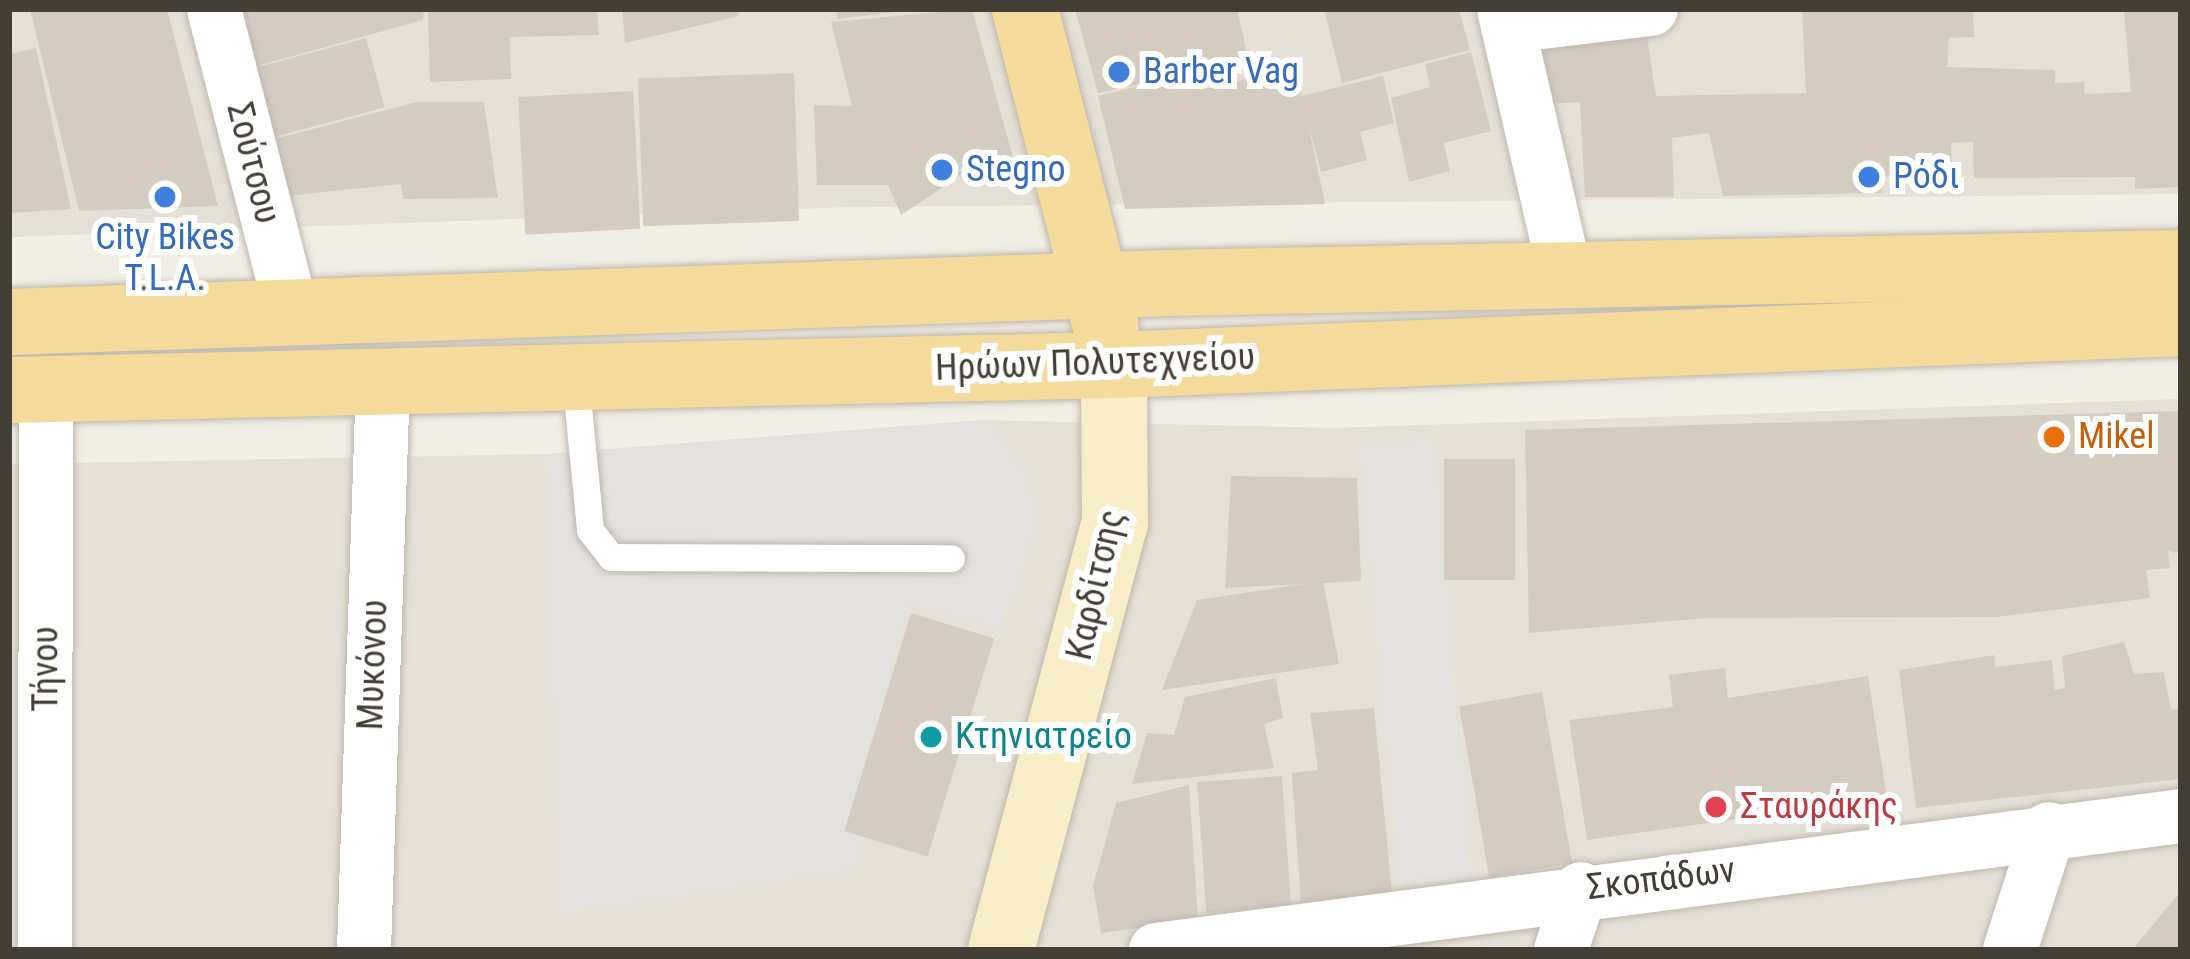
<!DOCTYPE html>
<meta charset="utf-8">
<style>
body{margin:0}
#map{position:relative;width:2190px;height:959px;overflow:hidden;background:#f1eee6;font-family:"Roboto Condensed",sans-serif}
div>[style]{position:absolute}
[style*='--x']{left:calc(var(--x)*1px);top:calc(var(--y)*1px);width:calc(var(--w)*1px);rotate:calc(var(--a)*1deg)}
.residential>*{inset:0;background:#e5e0d5}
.parking>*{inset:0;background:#e3e1de;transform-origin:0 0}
.building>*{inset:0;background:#d5ccc0;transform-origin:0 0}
.roads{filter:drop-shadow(0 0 3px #bfb8ad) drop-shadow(0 0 3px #bfb8ad)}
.service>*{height:27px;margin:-13.5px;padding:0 13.5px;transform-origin:13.5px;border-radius:13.5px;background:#fff}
.minor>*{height:54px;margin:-27px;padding:0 27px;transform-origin:27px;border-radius:27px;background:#fff}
.secondary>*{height:66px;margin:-33px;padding:0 33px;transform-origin:33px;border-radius:33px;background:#f9edc8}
.primary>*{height:66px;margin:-33px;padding:0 33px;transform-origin:33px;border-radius:33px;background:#f5db9b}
.dots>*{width:33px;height:33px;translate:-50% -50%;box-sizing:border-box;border:6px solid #fff;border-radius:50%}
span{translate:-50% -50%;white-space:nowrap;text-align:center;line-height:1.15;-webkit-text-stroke:12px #fff;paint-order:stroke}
.shop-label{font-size:36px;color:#366cbe}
.left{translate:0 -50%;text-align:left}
.street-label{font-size:36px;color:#433e36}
.food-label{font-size:36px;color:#c56008}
.culture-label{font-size:36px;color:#0d838f}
.health-label{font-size:36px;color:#be3a42}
.frame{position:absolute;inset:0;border:12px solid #433e36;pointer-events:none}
</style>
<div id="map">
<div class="residential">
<div style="clip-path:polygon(9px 9px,2181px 9px,2181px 194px,852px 207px,9px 237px)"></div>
<div style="clip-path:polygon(2181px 399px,2181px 950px,9px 950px,9px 464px,547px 454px,984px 420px,1333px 428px)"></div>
</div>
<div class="parking">
<div style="clip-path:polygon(984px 420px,1027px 481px,1033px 525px,1001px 626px,905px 601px,855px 866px,563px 912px,547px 454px)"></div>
<div style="left:1432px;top:442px;width:443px;height:70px;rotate:85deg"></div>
</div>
<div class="building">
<div style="clip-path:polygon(30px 9px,167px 9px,218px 206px,79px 211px)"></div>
<div style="clip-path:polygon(242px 9px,424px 9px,423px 20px,257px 66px)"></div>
<div style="clip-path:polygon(428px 9px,597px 9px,599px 35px,510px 37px,511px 79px,430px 82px)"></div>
<div style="clip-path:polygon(622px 9px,738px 9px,739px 16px,625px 43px)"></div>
<div style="clip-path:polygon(837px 9px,895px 9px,895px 12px,837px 19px)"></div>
<div style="clip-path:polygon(972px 9px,1014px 161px,967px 171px,901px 215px,888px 185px,817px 185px,814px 105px,852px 106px,831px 22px)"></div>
<div style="clip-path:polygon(1075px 9px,1237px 9px,1249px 62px,1196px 73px,1200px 90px,1296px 67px,1302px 96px,1383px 76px,1394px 123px,1360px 132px,1367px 160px,1321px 172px,1308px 122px,1325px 204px,1125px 209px,1098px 96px,1171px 78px,1098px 93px)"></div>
<div style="clip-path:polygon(1324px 9px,1459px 9px,1470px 50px,1342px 83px)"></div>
<div style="clip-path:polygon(1973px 9px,1974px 37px,1949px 38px,1947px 67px,2055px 70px,2055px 83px,2084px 82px,2085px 94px,2131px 92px,2124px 9px,2181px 9px,2181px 187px,2135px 189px,2135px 177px,1974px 178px,1973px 142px,1951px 143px,1952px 173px,1882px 177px,1882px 193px,1723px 196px,1709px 133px,1672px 138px,1674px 197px,1585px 197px,1580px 102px,1547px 104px,1534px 47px,1647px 36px,1656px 96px,1806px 93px,1802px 10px)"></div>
<div style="left:366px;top:38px;width:72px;height:115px;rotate:75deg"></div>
<div style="clip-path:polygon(36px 48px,71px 209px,9px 213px,9px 54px)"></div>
<div style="clip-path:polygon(1471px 52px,1491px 131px,1444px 143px,1450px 171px,1409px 182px,1391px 98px,1430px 87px,1425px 64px)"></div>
<div style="left:794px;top:73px;width:148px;height:156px;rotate:88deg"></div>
<div style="left:633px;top:91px;width:138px;height:115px;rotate:87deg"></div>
<div style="clip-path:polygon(417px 102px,484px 102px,498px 198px,403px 199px,401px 184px,285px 196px,270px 140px)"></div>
<div style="clip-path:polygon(2181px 411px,2181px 553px,2168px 551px,2170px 568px,2146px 570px,2150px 598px,1997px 617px,1707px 618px,1529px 633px,1525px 430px)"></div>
<div style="left:1444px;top:459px;width:71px;height:121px"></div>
<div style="clip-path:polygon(1231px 476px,1357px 478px,1361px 581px,1225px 588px)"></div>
<div style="clip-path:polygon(1323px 581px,1339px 664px,1162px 690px,1197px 600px)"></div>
<div style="left:911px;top:613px;width:87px;height:228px;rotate:17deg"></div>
<div style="clip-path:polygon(2124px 642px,2134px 674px,2164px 672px,2171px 710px,2181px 708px,2181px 779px,1916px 808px,1899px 670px,1994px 655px,1995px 667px,2052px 660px,2055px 690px,2065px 688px,2062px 656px)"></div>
<div style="clip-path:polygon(1725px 668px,1728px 698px,1868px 676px,1887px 798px,1587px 840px,1569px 720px,1673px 707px,1669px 675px)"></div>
<div style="clip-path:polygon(1276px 678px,1283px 718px,1264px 724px,1274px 768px,1132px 784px,1147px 733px,1174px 735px,1185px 697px)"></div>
<div style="left:1542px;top:692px;width:174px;height:84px;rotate:80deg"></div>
<div style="clip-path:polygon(1374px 708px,1392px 894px,1301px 906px,1292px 773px,1318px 770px,1310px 713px)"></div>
<div style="left:1282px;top:776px;width:131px;height:85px;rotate:86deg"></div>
<div style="clip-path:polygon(1189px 785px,1198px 920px,1101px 933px,1093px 886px,1116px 803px)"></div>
<div style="clip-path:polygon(2181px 891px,2181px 950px,2132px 950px)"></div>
</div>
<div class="roads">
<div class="service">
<div style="--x:575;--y:376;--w:155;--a:84.4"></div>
<div style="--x:590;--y:530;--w:34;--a:52"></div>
<div style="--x:611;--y:557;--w:340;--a:0.2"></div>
</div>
<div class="minor">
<div style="--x:214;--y:9;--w:318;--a:75.6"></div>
<div style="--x:1504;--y:9;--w:272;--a:77"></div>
<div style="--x:1508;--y:26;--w:144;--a:-6.8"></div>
<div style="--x:45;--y:950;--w:561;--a:-89.9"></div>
<div style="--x:364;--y:950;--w:569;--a:-88.09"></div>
<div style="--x:1156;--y:950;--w:1034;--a:-7.45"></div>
<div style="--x:1561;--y:950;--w:64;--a:-71.8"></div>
<div style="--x:2010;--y:950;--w:127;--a:-72.1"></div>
</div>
<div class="secondary">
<div style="--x:1001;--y:950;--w:442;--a:-75.1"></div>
<div style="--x:1115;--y:523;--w:158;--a:-90.4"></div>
</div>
<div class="primary">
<div style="--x:1025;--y:9;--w:327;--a:75.7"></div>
<div style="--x:9;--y:322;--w:1159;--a:-1.93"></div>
<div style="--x:1167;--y:283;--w:1014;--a:-1.13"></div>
<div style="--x:9;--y:390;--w:1105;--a:-1.3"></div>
<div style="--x:1114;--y:365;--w:1068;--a:-2.25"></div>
</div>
</div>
<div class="dots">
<div style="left:1119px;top:72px;background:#3f7fe0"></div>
<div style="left:942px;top:170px;background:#3f7fe0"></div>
<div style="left:1869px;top:177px;background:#3f7fe0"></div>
<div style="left:165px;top:197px;background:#3f7fe0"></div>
<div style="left:2054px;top:437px;background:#e8710a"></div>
<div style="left:931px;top:737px;background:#0f9aa8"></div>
<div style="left:1716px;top:807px;background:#e0444e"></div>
</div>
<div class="shop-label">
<span class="left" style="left:1143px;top:72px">Barber Vag</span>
<span class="left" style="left:966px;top:170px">Stegno</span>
<span class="left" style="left:1893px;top:177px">Ρόδι</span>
<span style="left:165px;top:258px">City Bikes<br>T.L.A.</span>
</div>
<div class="street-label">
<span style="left:253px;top:163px;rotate:76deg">Σούτσου</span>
<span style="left:1095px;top:363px;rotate:-2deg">Ηρώων Πολυτεχνείου</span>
<span style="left:1096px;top:585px;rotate:-77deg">Καρδίτσης</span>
<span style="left:373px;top:665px;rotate:-88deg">Μυκόνου</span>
<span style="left:46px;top:669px;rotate:-90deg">Τήνου</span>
<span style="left:1661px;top:879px;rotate:-7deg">Σκοπάδων</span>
</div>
<div class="food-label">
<span class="left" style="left:2078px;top:437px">Mikel</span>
</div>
<div class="culture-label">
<span class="left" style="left:955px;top:737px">Κτηνιατρείο</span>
</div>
<div class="health-label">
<span class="left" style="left:1740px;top:807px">Σταυράκης</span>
</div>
<div class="frame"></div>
</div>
